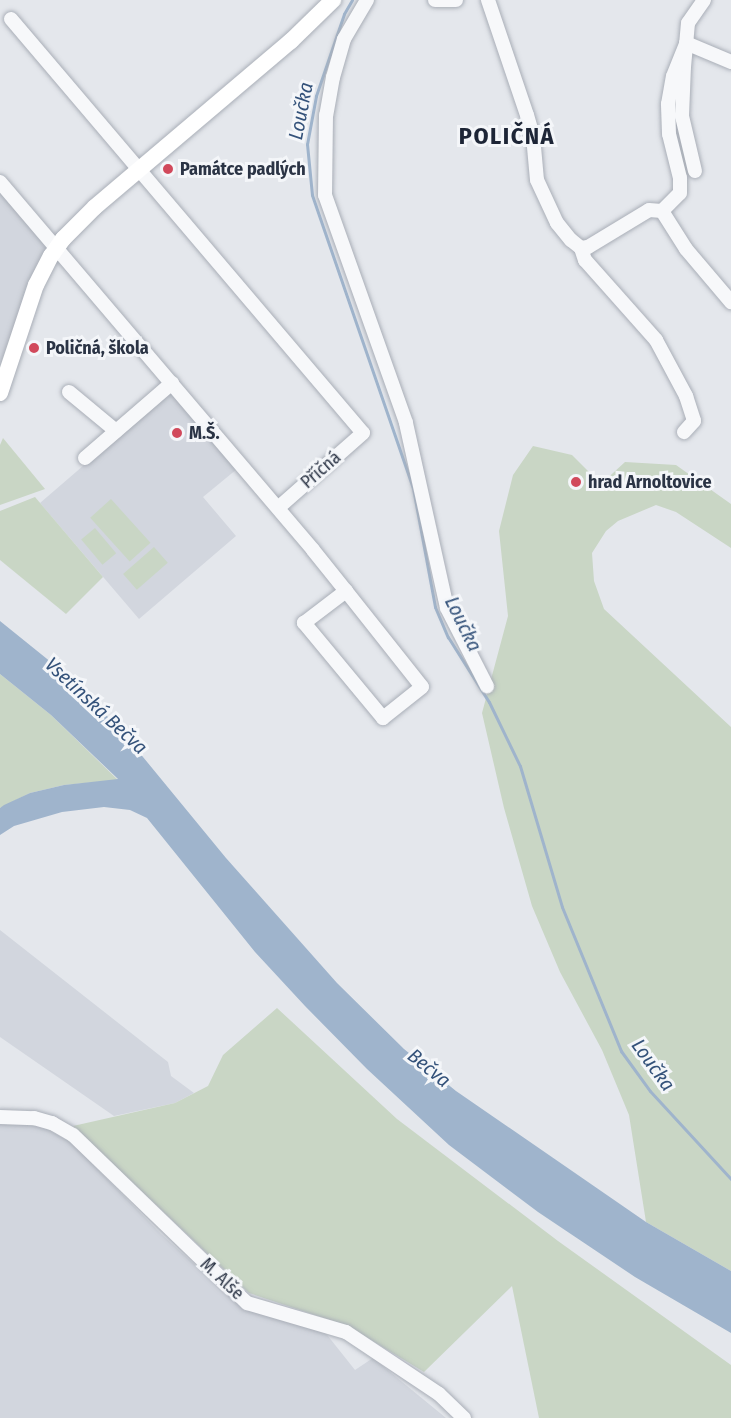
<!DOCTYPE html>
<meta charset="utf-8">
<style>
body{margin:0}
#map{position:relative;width:731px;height:1418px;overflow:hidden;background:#e4e7ec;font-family:"Fira Sans Condensed",sans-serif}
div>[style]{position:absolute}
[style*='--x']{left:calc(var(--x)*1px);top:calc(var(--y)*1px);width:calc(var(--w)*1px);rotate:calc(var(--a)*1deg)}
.built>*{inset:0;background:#d2d6de}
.green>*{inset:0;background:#c9d6c5;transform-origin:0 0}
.water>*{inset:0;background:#9fb4cc}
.stream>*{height:3px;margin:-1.5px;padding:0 1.5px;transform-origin:1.5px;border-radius:1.5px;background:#9fb4cc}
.roads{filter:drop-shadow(0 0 2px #a9aeb7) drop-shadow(0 0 2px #a9aeb7)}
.minor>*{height:14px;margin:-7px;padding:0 7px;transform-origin:7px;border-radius:7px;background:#f7f8fa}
.major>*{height:16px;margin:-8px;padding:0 8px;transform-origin:8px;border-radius:8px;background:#fff}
.dots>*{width:16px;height:16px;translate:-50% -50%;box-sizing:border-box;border:3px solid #f4f6f9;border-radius:50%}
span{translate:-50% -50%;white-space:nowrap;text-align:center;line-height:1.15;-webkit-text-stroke:6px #f4f6f9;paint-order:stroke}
.poi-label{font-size:18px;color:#2b3445;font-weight:700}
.left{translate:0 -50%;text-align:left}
.street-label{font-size:18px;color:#2b3445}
.water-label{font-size:20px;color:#34527a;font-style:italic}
.district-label{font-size:24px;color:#1d2536;font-weight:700;letter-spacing:1.5px}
</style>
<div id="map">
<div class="built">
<div style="clip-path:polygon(0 188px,47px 242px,47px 252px,16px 321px,0 366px)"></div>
<div style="clip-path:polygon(170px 391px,237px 469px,203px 497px,236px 536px,139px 619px,40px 503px)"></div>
<div style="clip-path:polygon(0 930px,168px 1062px,171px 1076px,194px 1093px,175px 1103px,114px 1116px,0 1037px)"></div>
<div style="clip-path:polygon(14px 1121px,45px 1128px,72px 1143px,161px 1234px,235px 1301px,324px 1331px,355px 1370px,373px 1358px,446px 1418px,0 1418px,0 1124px)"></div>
</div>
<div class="green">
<div style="clip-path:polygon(3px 438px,45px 489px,0 505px,0 445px)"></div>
<div style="clip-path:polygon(533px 446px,572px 455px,601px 484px,625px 462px,676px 465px,731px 504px,731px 548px,676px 512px,656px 505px,618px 521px,606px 531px,592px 553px,594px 581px,604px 609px,731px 727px,731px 1271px,646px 1222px,629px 1115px,602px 1050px,560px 972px,532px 906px,504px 808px,482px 713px,508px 616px,499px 531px,513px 475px)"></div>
<div style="clip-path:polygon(35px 497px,103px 577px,66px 614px,0 560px,0 511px)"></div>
<div style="left:111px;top:499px;width:59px;height:28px;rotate:48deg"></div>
<div style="left:95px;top:528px;width:33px;height:18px;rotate:50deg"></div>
<div style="left:154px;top:547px;width:21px;height:41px;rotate:49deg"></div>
<div style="clip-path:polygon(0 674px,51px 715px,118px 780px,64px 785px,30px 793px,0 808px)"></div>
<div style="clip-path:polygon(277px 1008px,397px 1119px,558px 1241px,731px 1365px,731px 1418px,539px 1418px,512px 1286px,424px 1372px,348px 1326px,249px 1293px,73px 1126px,175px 1103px,208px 1086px,223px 1055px)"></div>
</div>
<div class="water">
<div style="clip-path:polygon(0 621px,62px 671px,120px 729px,226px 858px,337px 983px,404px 1049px,456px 1091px,646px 1222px,731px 1271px,731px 1333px,635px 1277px,538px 1212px,449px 1145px,367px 1069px,305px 1006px,255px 952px,147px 818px,130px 810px,104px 807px,62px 812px,14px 826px,0 835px,0 808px,4px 805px,30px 793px,64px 785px,118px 779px,51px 715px,0 674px)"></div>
</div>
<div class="stream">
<div style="--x:352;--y:0;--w:16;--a:120"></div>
<div style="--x:344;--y:14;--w:87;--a:108.9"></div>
<div style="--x:316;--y:96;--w:49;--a:100.6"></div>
<div style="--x:307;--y:144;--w:51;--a:84.4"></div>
<div style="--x:312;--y:195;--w:310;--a:71"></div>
<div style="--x:413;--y:488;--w:121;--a:79.5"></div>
<div style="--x:435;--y:607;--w:33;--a:67"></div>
<div style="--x:448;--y:637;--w:77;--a:57.8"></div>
<div style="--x:489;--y:702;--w:71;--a:64.2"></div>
<div style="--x:520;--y:766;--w:147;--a:73.4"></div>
<div style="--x:562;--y:907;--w:156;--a:67.7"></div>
<div style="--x:621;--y:1051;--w:49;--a:54.1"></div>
<div style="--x:650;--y:1091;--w:120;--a:47.4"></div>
</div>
<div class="roads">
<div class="minor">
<div style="--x:367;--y:0;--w:45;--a:120.5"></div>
<div style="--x:344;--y:39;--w:40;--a:106"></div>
<div style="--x:333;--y:77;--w:39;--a:100"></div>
<div style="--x:326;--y:115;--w:80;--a:90.7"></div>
<div style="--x:325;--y:195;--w:242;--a:70.4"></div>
<div style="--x:406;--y:423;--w:189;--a:77.5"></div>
<div style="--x:447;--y:608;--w:88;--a:62.9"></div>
<div style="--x:435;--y:0;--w:21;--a:0"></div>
<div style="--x:488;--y:0;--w:121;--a:71.3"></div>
<div style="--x:527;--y:115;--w:22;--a:74"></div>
<div style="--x:533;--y:136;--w:44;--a:84.8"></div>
<div style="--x:537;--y:180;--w:47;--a:65.1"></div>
<div style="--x:557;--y:223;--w:22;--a:51"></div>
<div style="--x:571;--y:240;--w:13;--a:39"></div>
<div style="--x:581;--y:248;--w:7;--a:-8"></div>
<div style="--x:588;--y:247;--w:71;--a:-31.2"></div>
<div style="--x:649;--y:210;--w:13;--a:4"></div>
<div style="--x:662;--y:211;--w:45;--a:57.7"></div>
<div style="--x:686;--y:249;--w:70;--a:49.7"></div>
<div style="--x:11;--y:19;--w:543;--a:49.63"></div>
<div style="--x:363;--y:433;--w:113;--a:138.6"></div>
<div style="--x:695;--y:171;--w:57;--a:-103.3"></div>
<div style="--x:682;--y:116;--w:49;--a:-87.7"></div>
<div style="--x:684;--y:67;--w:44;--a:-84.8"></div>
<div style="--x:688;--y:23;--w:28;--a:-55"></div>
<div style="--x:0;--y:182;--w:483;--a:49.6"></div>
<div style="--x:313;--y:550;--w:53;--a:51.2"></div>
<div style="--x:346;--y:591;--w:122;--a:51.6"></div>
<div style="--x:422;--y:687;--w:50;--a:141.5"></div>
<div style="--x:383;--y:718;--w:124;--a:-129.7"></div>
<div style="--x:304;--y:623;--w:53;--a:-37.3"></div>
<div style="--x:662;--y:211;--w:25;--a:-45"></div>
<div style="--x:680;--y:193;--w:15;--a:-90"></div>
<div style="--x:680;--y:178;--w:45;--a:-104"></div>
<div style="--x:669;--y:134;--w:30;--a:-92"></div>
<div style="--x:668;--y:104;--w:28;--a:-80"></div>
<div style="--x:673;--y:76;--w:35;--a:-68"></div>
<div style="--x:686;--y:43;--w:49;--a:22.9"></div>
<div style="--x:581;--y:248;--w:13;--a:72"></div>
<div style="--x:585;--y:260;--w:107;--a:48.4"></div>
<div style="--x:656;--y:340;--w:64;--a:61.8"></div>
<div style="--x:686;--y:396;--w:26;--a:72"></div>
<div style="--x:694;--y:421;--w:15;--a:132"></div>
<div style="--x:69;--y:392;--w:61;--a:39.7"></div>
<div style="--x:85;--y:458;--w:115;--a:-40.8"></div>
<div style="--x:0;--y:1117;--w:34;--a:2"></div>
<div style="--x:34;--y:1118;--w:19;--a:16"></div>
<div style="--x:52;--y:1123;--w:24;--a:30"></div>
<div style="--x:73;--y:1135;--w:242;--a:44"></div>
<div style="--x:247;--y:1303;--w:103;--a:16.3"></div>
<div style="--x:346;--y:1332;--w:112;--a:33.7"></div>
<div style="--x:439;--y:1394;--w:35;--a:44"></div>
</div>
<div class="major">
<div style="--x:0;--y:393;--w:114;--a:-71.6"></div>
<div style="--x:36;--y:285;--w:33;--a:-63"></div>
<div style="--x:51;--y:256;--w:21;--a:-55"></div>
<div style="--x:63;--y:239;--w:45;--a:-45"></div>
<div style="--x:95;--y:207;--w:257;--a:-40.3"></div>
<div style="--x:291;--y:41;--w:59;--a:-44.3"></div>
</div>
</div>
<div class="dots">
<div style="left:168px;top:169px;background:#d1495b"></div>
<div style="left:34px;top:348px;background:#d1495b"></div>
<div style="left:177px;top:433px;background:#d1495b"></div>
<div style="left:576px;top:482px;background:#d1495b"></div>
</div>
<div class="poi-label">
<span class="left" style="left:180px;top:169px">Památce padlých</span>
<span class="left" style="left:46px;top:348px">Poličná, škola</span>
<span class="left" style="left:189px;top:433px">M.Š.</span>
<span class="left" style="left:588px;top:482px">hrad Arnoltovice</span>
</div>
<div class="street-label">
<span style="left:321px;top:470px;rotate:-41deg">Příčná</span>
<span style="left:222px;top:1279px;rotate:43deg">M. Alše</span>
</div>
<div class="water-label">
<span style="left:301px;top:111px;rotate:-79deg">Loučka</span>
<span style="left:463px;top:624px;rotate:64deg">Loučka</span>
<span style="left:96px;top:706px;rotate:43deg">Vsetínská Bečva</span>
<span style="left:653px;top:1065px;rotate:54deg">Loučka</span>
<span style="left:429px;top:1068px;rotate:39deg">Bečva</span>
</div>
<div class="district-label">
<span style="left:507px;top:137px">POLIČNÁ</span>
</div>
</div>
